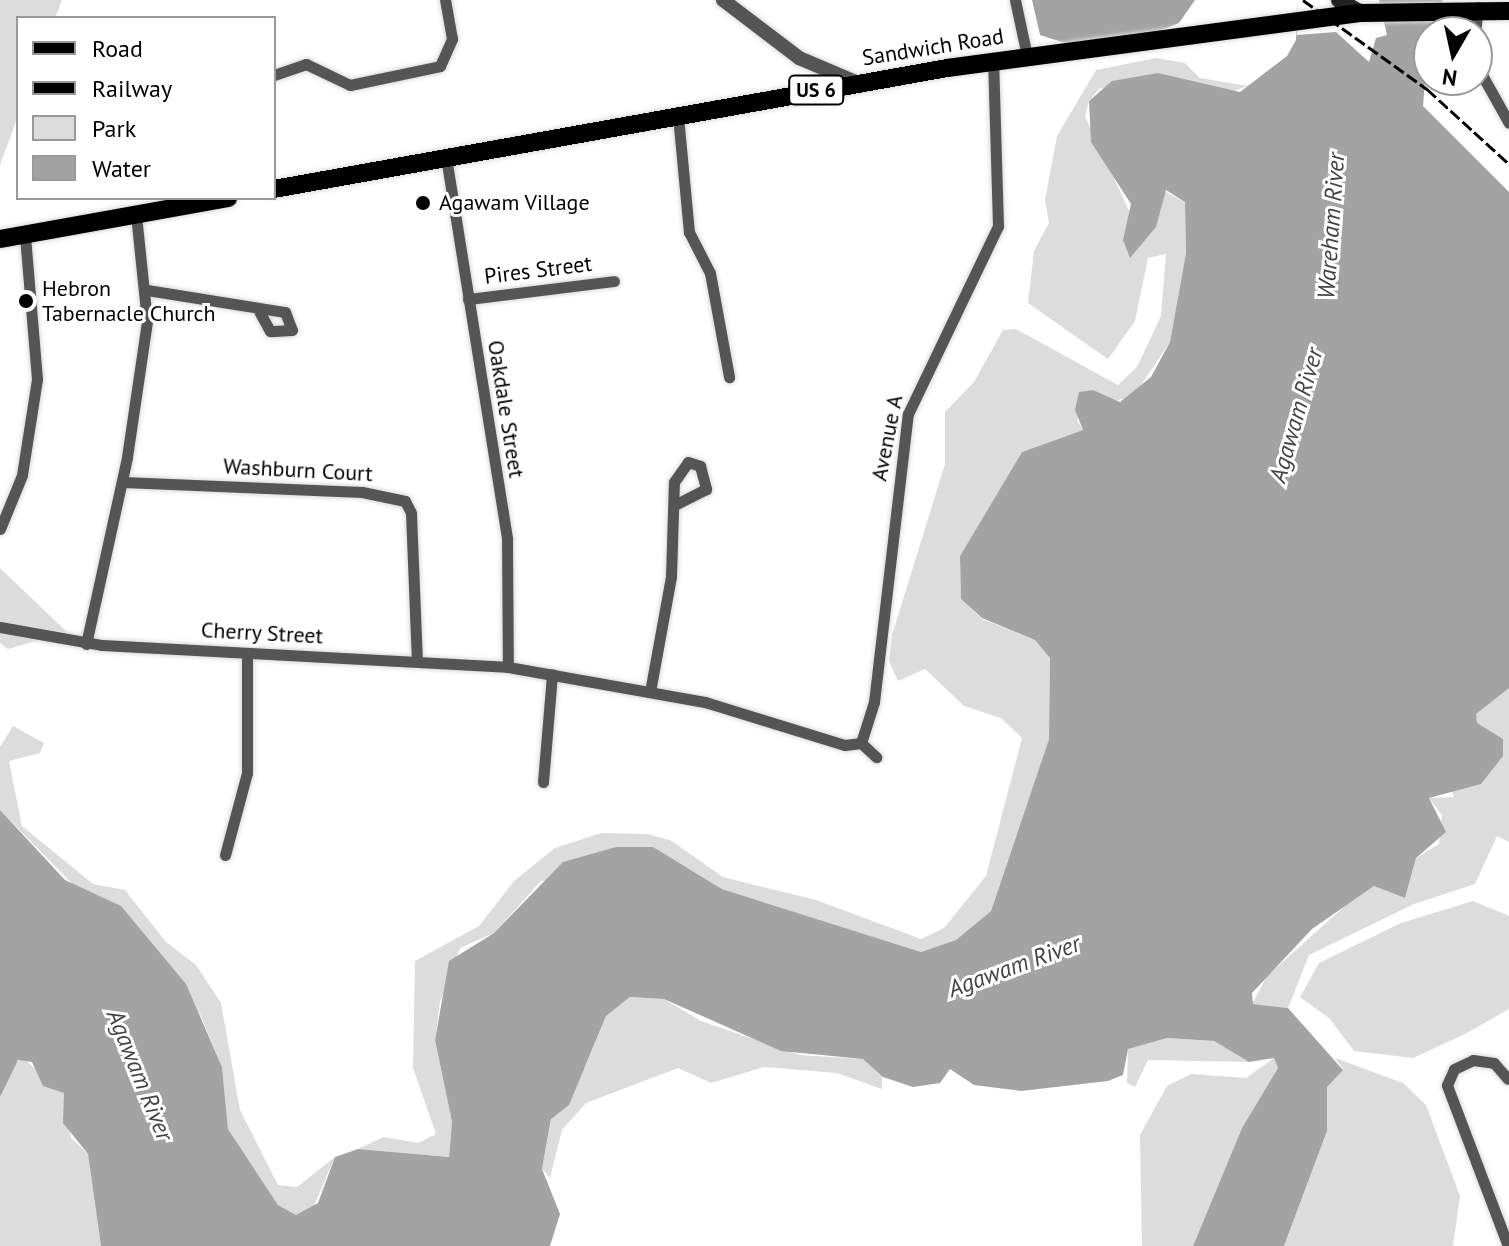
<!DOCTYPE html>
<style>
body{margin:0}
#map{position:relative;width:1509px;height:1246px;overflow:hidden;background:#fff;font-family:"PT Sans",sans-serif}
div>[style]{position:absolute}
[style*='--x']{left:calc(var(--x)*1px);top:calc(var(--y)*1px);width:calc(var(--w)*1px);rotate:calc(var(--a)*1deg)}
.green>*{inset:0;background:#dcdcdc}
.water>*{inset:0;background:#a3a3a3}
.pier>*{inset:0;background:#fff}
.roads{filter:drop-shadow(0 0 2px #dbdbdb) drop-shadow(0 0 2px #dbdbdb)}
.minor>*{height:11px;margin:-5.5px;padding:0 5.5px;transform-origin:5.5px;border-radius:5.5px;background:#555}
.tertiary>*{height:14px;margin:-7px;padding:0 7px;transform-origin:7px;border-radius:7px;background:#555}
.secondary>*{height:16px;margin:-8px;padding:0 8px;transform-origin:8px;border-radius:8px;background:#222}
.primary>*{height:18px;margin:-9px;padding:0 9px;transform-origin:9px;border-radius:9px;background:#000}
.rail>*{height:3px;margin-top:-1.5px;transform-origin:0;background:repeating-linear-gradient(90deg,#000 0 12px,transparent 0 16px)}
.dots>*{width:22px;height:22px;translate:-50% -50%;box-sizing:border-box;border:4px solid #fff;border-radius:50%}
span{translate:-50% -50%;white-space:nowrap;text-align:center;line-height:1.15;-webkit-text-stroke:6px #fff;paint-order:stroke}
.shield-label span{padding:2px 6px;background:#fff;border:2px solid;border-radius:6px;-webkit-text-stroke-width:0}
.shield-label{font-size:20px;color:#000;font-weight:700}
.street-label{font-size:22px;color:#000}
.poi-label{font-size:22px;color:#000}
.left{translate:0 -50%;text-align:left}
.water-label{font-size:24px;color:#444;font-style:italic}
.legend{position:absolute;left:16px;top:16px;width:260px;height:184px;box-sizing:border-box;background:#fff;border:2px solid #999;margin:0;padding:10px 14px;list-style:none;font-size:24px;color:#000}
.legend li{display:flex;align-items:center;gap:16px;height:40px}
.legend b{width:40px;border:2px solid #999}
.north{position:absolute;left:1413px;top:16px;width:80px;height:80px;box-sizing:border-box;background:#fff;border:2px solid #999;border-radius:50%;rotate:189deg;font-size:22px;font-weight:700;line-height:32px;text-align:center;color:#000}
.north::after{content:'';display:block;margin:auto;width:28px;height:36px;background:#000;clip-path:polygon(50% 0,100% 100%,50% 72%,0 100%)}
</style>
<div id="map">
<div class="green">
<div style="clip-path:polygon(0 0,62px 0,55px 18px,18px 18px,18px 116px,0 165px)"></div>
<div style="clip-path:polygon(1156px 58px,1185px 63px,1200px 78px,1248px 86px,1227px 93px,1158px 73px,1099px 89px,1089px 101px,1085px 116px,1130px 213px,1152px 230px,1164px 191px,1185px 202px,1186px 253px,1170px 342px,1133px 397px,1113px 401px,1093px 390px,1077px 420px,1083px 430px,1022px 452px,960px 556px,961px 599px,982px 619px,1035px 640px,1050px 658px,1049px 739px,991px 911px,956px 940px,921px 952px,722px 889px,688px 868px,541px 881px,494px 933px,460px 948px,440px 1002px,435px 1040px,452px 1122px,449px 1157px,358px 1149px,383px 1137px,418px 1143px,436px 1134px,413px 1068px,415px 961px,479px 926px,514px 881px,555px 848px,601px 833px,647px 834px,670px 840px,723px 877px,816px 900px,921px 939px,944px 928px,986px 876px,1022px 738px,1001px 718px,964px 706px,925px 669px,898px 681px,889px 661px,892px 635px,945px 464px,945px 412px,974px 382px,1003px 330px,1016px 329px,1118px 385px,1137px 367px,1161px 316px,1166px 254px,1148px 258px,1135px 321px,1108px 359px,1028px 303px,1034px 251px,1049px 223px,1045px 200px,1057px 136px,1096px 70px)"></div>
<div style="clip-path:polygon(0 568px,67px 632px,8px 649px,0 643px)"></div>
<div style="clip-path:polygon(1509px 656px,1509px 842px,1497px 836px,1475px 884px,1414px 904px,1309px 955px,1288px 1008px,1252px 1004px,1267px 976px,1346px 905px,1374px 886px,1405px 898px,1416px 858px,1439px 844px,1442px 815px,1429px 798px,1454px 797px,1442px 767px)"></div>
<div style="clip-path:polygon(13px 726px,44px 743px,40px 753px,9px 761px,22px 826px,93px 884px,125px 890px,166px 942px,196px 965px,221px 1003px,240px 1110px,278px 1185px,297px 1187px,335px 1157px,313px 1208px,296px 1215px,278px 1205px,228px 1129px,222px 1067px,200px 1014px,0 810px,0 747px)"></div>
<div style="clip-path:polygon(1473px 901px,1509px 916px,1509px 1009px,1465px 1034px,1413px 1058px,1354px 1051px,1329px 1018px,1300px 997px,1319px 963px,1401px 923px)"></div>
<div style="clip-path:polygon(630px 997px,664px 999px,701px 1021px,800px 1055px,863px 1059px,882px 1073px,882px 1089px,837px 1073px,764px 1067px,711px 1083px,678px 1068px,586px 1103px,562px 1130px,550px 1178px,542px 1169px,552px 1116px,586px 1065px,606px 1016px)"></div>
<div style="clip-path:polygon(1167px 1038px,1214px 1041px,1249px 1062px,1148px 1060px,1135px 1087px,1127px 1083px,1128px 1048px)"></div>
<div style="clip-path:polygon(1274px 1058px,1278px 1068px,1242px 1128px,1193px 1246px,1142px 1246px,1140px 1135px,1167px 1086px,1191px 1074px,1246px 1078px)"></div>
<div style="clip-path:polygon(1335px 1058px,1403px 1083px,1426px 1105px,1460px 1196px,1453px 1246px,1284px 1246px,1327px 1131px,1327px 1087px,1343px 1069px)"></div>
<div style="clip-path:polygon(24px 1059px,64px 1093px,71px 1138px,88px 1154px,101px 1246px,0 1246px,0 1097px,13px 1063px)"></div>
</div>
<div class="water">
<div style="clip-path:polygon(1032px 0,1195px 0,1179px 23px,1154px 33px,1065px 43px,1040px 35px)"></div>
<div style="clip-path:polygon(1298px 0,1442px 0,1454px 31px,1429px 32px,1423px 106px,1509px 192px,1509px 688px,1476px 714px,1477px 723px,1503px 739px,1503px 756px,1481px 784px,1429px 798px,1446px 832px,1416px 858px,1405px 898px,1374px 886px,1312px 929px,1252px 993px,1253px 1004px,1288px 1008px,1343px 1070px,1327px 1087px,1327px 1131px,1284px 1246px,1193px 1246px,1242px 1128px,1278px 1068px,1274px 1058px,1249px 1062px,1214px 1041px,1167px 1038px,1128px 1049px,1123px 1075px,1108px 1081px,1021px 1091px,974px 1085px,950px 1069px,940px 1083px,913px 1087px,883px 1077px,863px 1059px,781px 1051px,664px 999px,630px 997px,606px 1016px,569px 1105px,551px 1119px,542px 1169px,560px 1214px,550px 1246px,101px 1246px,88px 1154px,63px 1123px,64px 1093px,43px 1086px,32px 1062px,18px 1060px,0 1097px,0 810px,65px 880px,121px 906px,186px 984px,222px 1067px,228px 1129px,278px 1205px,296px 1215px,318px 1203px,335px 1157px,358px 1149px,449px 1157px,452px 1122px,435px 1040px,449px 961px,494px 933px,563px 862px,616px 847px,653px 847px,722px 889px,921px 952px,956px 940px,991px 911px,1049px 739px,1050px 658px,1035px 640px,982px 618px,961px 599px,960px 556px,1022px 452px,1083px 430px,1075px 410px,1079px 392px,1093px 390px,1120px 402px,1151px 377px,1170px 342px,1186px 253px,1185px 202px,1166px 190px,1156px 227px,1130px 258px,1123px 240px,1131px 204px,1091px 142px,1089px 101px,1112px 81px,1158px 73px,1240px 92px,1287px 56px,1296px 40px)"></div>
</div>
<div class="pier">
<div style="clip-path:polygon(1298px 0,1379px 0,1387px 35px,1376px 38px,1369px 62px,1336px 32px,1297px 35px)"></div>
</div>
<div class="roads">
<div class="minor">
<div style="--x:1015;--y:0;--w:57;--a:77.9"></div>
<div style="--x:1475;--y:32;--w:25;--a:-83"></div>
<div style="--x:1477;--y:66;--w:65;--a:60.7"></div>
<div style="--x:274;--y:75;--w:34;--a:-19"></div>
<div style="--x:306;--y:64;--w:49;--a:25.5"></div>
<div style="--x:350;--y:85;--w:92;--a:-11.9"></div>
<div style="--x:440;--y:66;--w:30;--a:-66"></div>
<div style="--x:452;--y:39;--w:40;--a:-100"></div>
<div style="--x:678;--y:116;--w:117;--a:84.6"></div>
<div style="--x:689;--y:232;--w:46;--a:62.9"></div>
<div style="--x:710;--y:273;--w:106;--a:79.6"></div>
<div style="--x:446;--y:157;--w:387;--a:80.9"></div>
<div style="--x:507;--y:539;--w:128;--a:89.6"></div>
<div style="--x:147;--y:290;--w:140;--a:9.1"></div>
<div style="--x:285;--y:312;--w:19;--a:69"></div>
<div style="--x:292;--y:330;--w:22;--a:177"></div>
<div style="--x:270;--y:331;--w:21;--a:-119"></div>
<div style="--x:468;--y:299;--w:147;--a:-7"></div>
<div style="--x:123;--y:482;--w:239;--a:2.4"></div>
<div style="--x:362;--y:492;--w:44;--a:11.8"></div>
<div style="--x:405;--y:501;--w:13;--a:63"></div>
<div style="--x:411;--y:513;--w:148;--a:87.7"></div>
<div style="--x:0;--y:529;--w:58;--a:-67.8"></div>
<div style="--x:22;--y:475;--w:97;--a:-81.1"></div>
<div style="--x:37;--y:379;--w:144;--a:-94.8"></div>
<div style="--x:0;--y:627;--w:104;--a:10"></div>
<div style="--x:102;--y:645;--w:407;--a:3.1"></div>
<div style="--x:508;--y:667;--w:200;--a:10.1"></div>
<div style="--x:705;--y:702;--w:146;--a:17.1"></div>
<div style="--x:845;--y:745;--w:16;--a:-7"></div>
<div style="--x:86;--y:644;--w:191;--a:-77.6"></div>
<div style="--x:127;--y:457;--w:137;--a:-81.6"></div>
<div style="--x:147;--y:321;--w:107;--a:-95.9"></div>
<div style="--x:650;--y:692;--w:118;--a:-79.7"></div>
<div style="--x:671;--y:576;--w:94;--a:-88.2"></div>
<div style="--x:674;--y:482;--w:24;--a:-55"></div>
<div style="--x:688;--y:462;--w:13;--a:18"></div>
<div style="--x:700;--y:466;--w:24;--a:75"></div>
<div style="--x:706;--y:489;--w:35;--a:153"></div>
<div style="--x:861;--y:743;--w:43;--a:-72.4"></div>
<div style="--x:874;--y:702;--w:290;--a:-83.3"></div>
<div style="--x:908;--y:414;--w:208;--a:-64.4"></div>
<div style="--x:998;--y:226;--w:165;--a:-91.7"></div>
<div style="--x:861;--y:743;--w:21;--a:43"></div>
<div style="--x:543;--y:782;--w:108;--a:-85.2"></div>
<div style="--x:225;--y:855;--w:85;--a:-75"></div>
<div style="--x:247;--y:773;--w:118;--a:-90"></div>
<div style="--x:1508;--y:1246;--w:172;--a:-110.8"></div>
<div style="--x:1447;--y:1085;--w:17;--a:-66"></div>
<div style="--x:1454;--y:1069;--w:21;--a:-25"></div>
<div style="--x:1473;--y:1060;--w:21;--a:8"></div>
<div style="--x:1494;--y:1063;--w:21;--a:49"></div>
</div>
<div class="tertiary">
<div style="--x:723;--y:0;--w:96;--a:37.3"></div>
<div style="--x:799;--y:58;--w:64;--a:23"></div>
</div>
<div class="secondary">
<div style="--x:1339;--y:0;--w:26;--a:31"></div>
</div>
<div class="primary">
<div style="--x:274;--y:189;--w:684;--a:-10.19"></div>
<div style="--x:947;--y:68;--w:418;--a:-7.6"></div>
<div style="--x:1361;--y:13;--w:148;--a:-0.8"></div>
<div style="--x:0;--y:239;--w:232;--a:-10.2"></div>
</div>
</div>
<div class="rail">
<div style="--x:1303;--y:0;--w:153;--a:35.7"></div>
<div style="--x:1427;--y:89;--w:111;--a:42.4"></div>
</div>
<div class="dots">
<div style="left:423px;top:203px;background:#000"></div>
<div style="left:26px;top:301px;background:#000"></div>
</div>
<div class="shield-label">
<span style="left:816px;top:90px">US 6</span>
</div>
<div class="street-label">
<span style="left:933px;top:47px;rotate:-9deg">Sandwich Road</span>
<span style="left:538px;top:270px;rotate:-7deg">Pires Street</span>
<span style="left:506px;top:409px;rotate:81deg">Oakdale Street</span>
<span style="left:887px;top:438px;rotate:-79deg">Avenue A</span>
<span style="left:298px;top:470px;rotate:3deg">Washburn Court</span>
<span style="left:262px;top:633px;rotate:3deg">Cherry Street</span>
</div>
<div class="poi-label">
<span class="left" style="left:439px;top:203px">Agawam Village</span>
<span class="left" style="left:42px;top:301px">Hebron<br>Tabernacle Church</span>
</div>
<div class="water-label">
<span style="left:1331px;top:226px;rotate:-86deg">Wareham River</span>
<span style="left:1296px;top:415px;rotate:-74deg">Agawam River</span>
<span style="left:1014px;top:966px;rotate:-20deg">Agawam River</span>
<span style="left:140px;top:1075px;rotate:68deg">Agawam River</span>
</div>
<ul class="legend">
<li><b style="height:10px;background:#000"></b>Road</li>
<li><b style="height:10px;background:#000"></b>Railway</li>
<li><b style="height:22px;background:#dcdcdc"></b>Park</li>
<li><b style="height:22px;background:#a3a3a3"></b>Water</li>
</ul>
<div class="north">N</div>
</div>
